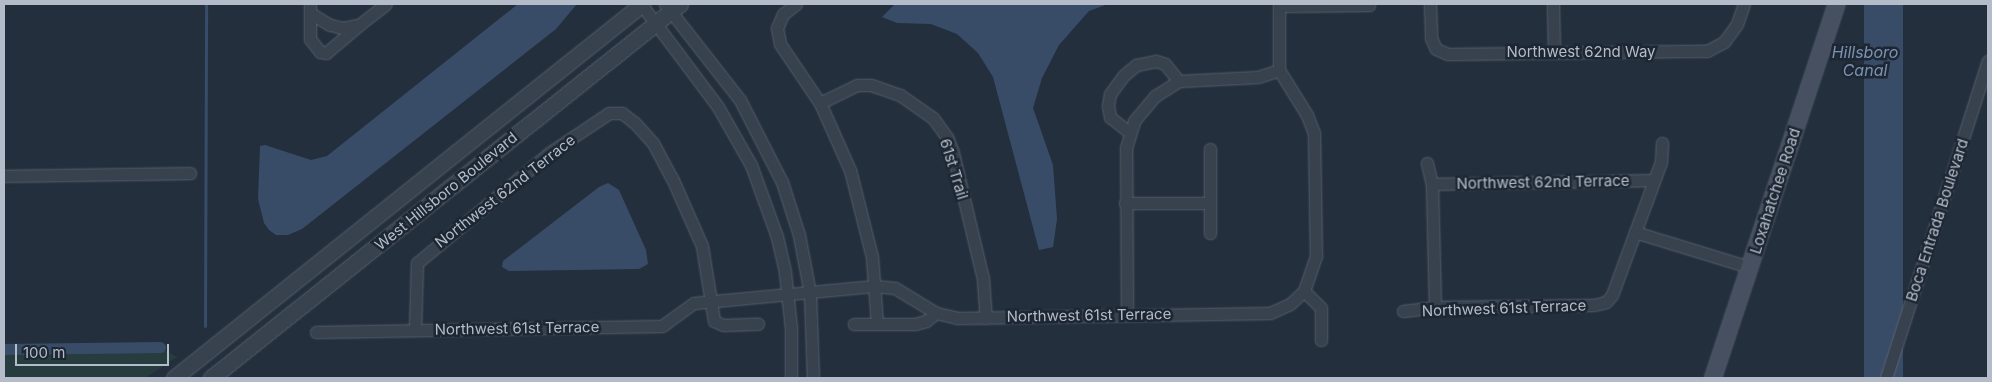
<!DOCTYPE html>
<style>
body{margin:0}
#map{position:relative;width:1992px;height:382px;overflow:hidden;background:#242f3e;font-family:Inter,sans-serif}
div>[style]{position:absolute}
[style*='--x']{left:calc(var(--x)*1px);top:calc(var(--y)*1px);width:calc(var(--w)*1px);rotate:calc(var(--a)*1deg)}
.green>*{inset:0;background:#263c3f}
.water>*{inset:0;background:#394c67;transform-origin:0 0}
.stream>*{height:3px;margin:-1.5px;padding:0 1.5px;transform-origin:1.5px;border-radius:1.5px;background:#394c67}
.canal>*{height:11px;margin:-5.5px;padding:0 5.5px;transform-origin:5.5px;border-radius:5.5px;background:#394c67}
.roads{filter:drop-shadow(0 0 1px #565f6c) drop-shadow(0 0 1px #565f6c)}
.minor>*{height:11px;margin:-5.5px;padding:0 5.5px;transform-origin:5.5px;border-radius:5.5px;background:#38414e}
.tertiary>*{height:15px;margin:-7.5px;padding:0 7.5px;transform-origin:7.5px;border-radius:7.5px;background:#38414e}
.secondary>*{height:16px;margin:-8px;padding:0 8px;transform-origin:8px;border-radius:8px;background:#465061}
span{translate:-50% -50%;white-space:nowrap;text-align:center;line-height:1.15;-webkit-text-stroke:5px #1d2633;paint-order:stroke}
.street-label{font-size:15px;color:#b4bcc9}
.water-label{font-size:16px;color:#7c92b1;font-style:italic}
.frame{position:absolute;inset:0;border:5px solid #b4bcc9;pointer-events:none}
.scale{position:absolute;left:15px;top:344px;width:154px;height:22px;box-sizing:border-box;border:2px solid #b4bcc9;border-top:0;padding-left:6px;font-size:15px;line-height:18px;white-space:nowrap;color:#b4bcc9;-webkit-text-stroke:4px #1d2633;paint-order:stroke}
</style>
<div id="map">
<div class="green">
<div style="clip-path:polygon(160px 347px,177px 357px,145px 378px,4px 378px,4px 349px)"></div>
</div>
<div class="water">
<div style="clip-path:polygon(518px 4px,577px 4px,556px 29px,302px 229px,288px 235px,276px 235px,269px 230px,264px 223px,258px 199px,260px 146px,265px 145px,311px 160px,327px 156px)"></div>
<div style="clip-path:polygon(895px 4px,1108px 4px,1089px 11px,1059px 45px,1042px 78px,1033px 108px,1053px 165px,1057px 219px,1053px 247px,1039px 250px,993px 77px,978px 53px,957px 34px,931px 24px,897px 23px,882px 17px)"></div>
<div style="left:1864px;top:4px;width:39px;height:393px"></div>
<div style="clip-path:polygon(608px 183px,619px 190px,646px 250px,648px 264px,639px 269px,509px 271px,502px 267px,503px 261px,599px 187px)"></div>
</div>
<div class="stream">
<div style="--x:205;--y:326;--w:322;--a:-89.8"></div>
</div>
<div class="canal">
<div style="--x:4;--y:349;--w:156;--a:-0.7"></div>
</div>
<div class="roads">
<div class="minor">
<div style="--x:310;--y:4;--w:9;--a:90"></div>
<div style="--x:310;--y:13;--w:23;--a:31"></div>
<div style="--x:330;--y:25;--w:13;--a:13"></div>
<div style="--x:343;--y:28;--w:16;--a:-11"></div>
<div style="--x:359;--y:25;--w:34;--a:-38"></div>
<div style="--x:641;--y:4;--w:129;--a:53.2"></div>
<div style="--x:718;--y:107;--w:67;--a:60.4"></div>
<div style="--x:751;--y:165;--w:77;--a:70.1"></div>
<div style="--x:777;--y:237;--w:37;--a:77"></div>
<div style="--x:785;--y:273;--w:55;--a:83.8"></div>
<div style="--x:791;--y:328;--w:50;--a:90"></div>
<div style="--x:665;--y:4;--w:122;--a:52"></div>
<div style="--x:740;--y:100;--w:92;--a:62.9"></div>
<div style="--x:782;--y:182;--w:56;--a:72.2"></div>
<div style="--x:799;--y:235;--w:59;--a:79.3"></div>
<div style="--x:810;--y:293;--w:85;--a:88"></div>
<div style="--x:796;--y:4;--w:16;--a:142"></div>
<div style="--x:783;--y:14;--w:15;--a:113"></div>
<div style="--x:777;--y:28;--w:16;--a:79"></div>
<div style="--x:780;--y:44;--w:71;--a:55.9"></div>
<div style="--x:820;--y:103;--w:73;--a:65.9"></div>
<div style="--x:850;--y:170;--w:90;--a:75.8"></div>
<div style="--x:872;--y:257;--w:67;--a:85.7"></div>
<div style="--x:1279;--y:4;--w:66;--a:90"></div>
<div style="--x:1430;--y:4;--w:34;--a:88"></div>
<div style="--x:1431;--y:38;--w:12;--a:66"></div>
<div style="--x:1436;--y:49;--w:13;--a:23"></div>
<div style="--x:1448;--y:54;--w:259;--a:-0.7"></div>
<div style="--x:1707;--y:51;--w:19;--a:-28"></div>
<div style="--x:1724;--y:42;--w:22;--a:-54"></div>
<div style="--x:1737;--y:24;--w:21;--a:-71"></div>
<div style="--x:1553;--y:4;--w:47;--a:88.8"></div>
<div style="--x:1279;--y:6;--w:90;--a:-0.6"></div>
<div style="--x:310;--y:13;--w:26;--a:90"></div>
<div style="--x:310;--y:39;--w:16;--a:52"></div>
<div style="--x:320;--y:52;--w:6;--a:9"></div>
<div style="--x:326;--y:53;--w:42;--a:-40.2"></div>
<div style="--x:1279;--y:70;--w:53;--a:58.1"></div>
<div style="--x:1307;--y:115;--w:19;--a:69"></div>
<div style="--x:1314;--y:133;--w:123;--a:89.1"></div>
<div style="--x:1316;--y:256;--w:37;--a:109"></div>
<div style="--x:1304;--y:291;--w:24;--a:45"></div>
<div style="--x:1321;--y:308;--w:32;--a:90"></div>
<div style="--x:820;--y:103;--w:41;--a:-25.9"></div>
<div style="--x:857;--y:85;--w:14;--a:0"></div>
<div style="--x:871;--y:85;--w:31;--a:19"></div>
<div style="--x:900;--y:95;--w:40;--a:34.9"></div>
<div style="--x:933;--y:118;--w:24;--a:54"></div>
<div style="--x:947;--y:137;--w:17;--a:69"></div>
<div style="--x:953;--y:153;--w:130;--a:76.6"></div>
<div style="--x:983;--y:279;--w:39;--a:86"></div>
<div style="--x:1129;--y:132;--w:24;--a:-142"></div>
<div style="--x:1110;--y:117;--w:11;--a:-100"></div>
<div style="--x:1108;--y:106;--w:12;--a:-81"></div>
<div style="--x:1110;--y:94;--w:22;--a:-54"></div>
<div style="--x:1123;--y:76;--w:17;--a:-40"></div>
<div style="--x:1136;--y:65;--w:20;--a:-11"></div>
<div style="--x:1156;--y:61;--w:9;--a:18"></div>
<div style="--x:1165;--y:64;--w:22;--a:51"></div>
<div style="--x:1427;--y:163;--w:22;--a:77"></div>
<div style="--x:1432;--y:184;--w:123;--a:88.6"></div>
<div style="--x:4;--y:176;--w:186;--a:-0.9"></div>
<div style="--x:1432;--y:184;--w:221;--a:-1"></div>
<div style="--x:1125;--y:203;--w:85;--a:0"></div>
<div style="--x:1635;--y:232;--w:119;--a:17.1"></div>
<div style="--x:1210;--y:233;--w:84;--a:-90"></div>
<div style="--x:1403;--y:311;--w:32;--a:-7"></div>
<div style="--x:1435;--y:307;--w:159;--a:-0.7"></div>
<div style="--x:1594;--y:305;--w:12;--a:-14"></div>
<div style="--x:1606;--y:302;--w:9;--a:-49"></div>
<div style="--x:1612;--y:295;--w:142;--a:-69.8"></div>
<div style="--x:1661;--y:162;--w:19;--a:-87"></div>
<div style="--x:1127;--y:314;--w:166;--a:-90.3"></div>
<div style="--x:1126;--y:148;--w:28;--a:-73"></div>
<div style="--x:1134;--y:121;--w:33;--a:-50"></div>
<div style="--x:1155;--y:96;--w:28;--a:-32"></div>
<div style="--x:1179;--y:81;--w:79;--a:-2.9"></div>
<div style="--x:1258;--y:77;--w:22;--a:-18"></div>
<div style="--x:854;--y:324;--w:61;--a:0"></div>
<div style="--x:915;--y:324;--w:11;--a:-15"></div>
<div style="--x:926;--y:321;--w:13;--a:-39"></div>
<div style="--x:415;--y:330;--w:67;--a:-88.3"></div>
<div style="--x:417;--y:263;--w:172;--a:-39.8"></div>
<div style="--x:549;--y:153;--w:72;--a:-33.7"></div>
<div style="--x:609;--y:113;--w:13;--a:0"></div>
<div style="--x:622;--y:113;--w:16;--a:38"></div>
<div style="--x:635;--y:123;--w:27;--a:48"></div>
<div style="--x:653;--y:143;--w:40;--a:62"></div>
<div style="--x:672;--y:178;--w:74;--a:66.2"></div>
<div style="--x:702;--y:246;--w:76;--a:80.9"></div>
<div style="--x:714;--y:321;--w:10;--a:24"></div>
<div style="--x:723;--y:325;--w:35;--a:-2"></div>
<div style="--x:316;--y:332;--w:346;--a:-1"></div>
<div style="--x:662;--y:326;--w:39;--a:-36"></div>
<div style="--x:694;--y:303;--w:182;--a:-5.4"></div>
<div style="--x:875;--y:286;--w:20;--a:6"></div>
<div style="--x:895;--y:288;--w:48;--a:31.4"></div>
<div style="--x:936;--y:313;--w:22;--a:13"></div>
<div style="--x:957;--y:318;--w:313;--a:-0.9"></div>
<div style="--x:1270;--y:313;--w:22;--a:-24"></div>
<div style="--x:1290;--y:304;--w:19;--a:-43"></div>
<div style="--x:1886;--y:378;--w:333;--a:-72.2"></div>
</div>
<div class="tertiary">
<div style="--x:174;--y:378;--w:599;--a:-38.63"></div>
<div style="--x:211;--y:378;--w:600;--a:-38.57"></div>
</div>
<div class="secondary">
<div style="--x:1713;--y:378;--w:394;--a:-71.7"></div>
</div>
</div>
<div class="street-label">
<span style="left:1581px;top:52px">Northwest 62nd Way</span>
<span style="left:954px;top:169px;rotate:73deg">61st Trail</span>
<span style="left:1543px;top:182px;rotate:-1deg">Northwest 62nd Terrace</span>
<span style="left:446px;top:191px;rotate:-39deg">West Hillsboro Boulevard</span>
<span style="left:505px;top:191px;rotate:-38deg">Northwest 62nd Terrace</span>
<span style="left:1775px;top:191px;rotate:-72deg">Loxahatchee Road</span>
<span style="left:1937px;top:220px;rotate:-72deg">Boca Entrada Boulevard</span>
<span style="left:1504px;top:308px;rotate:-2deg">Northwest 61st Terrace</span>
<span style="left:1089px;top:315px;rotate:-1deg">Northwest 61st Terrace</span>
<span style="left:517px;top:328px;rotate:-1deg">Northwest 61st Terrace</span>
</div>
<div class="water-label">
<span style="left:1865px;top:61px">Hillsboro<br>Canal</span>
</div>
<div class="frame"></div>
<div class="scale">100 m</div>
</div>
